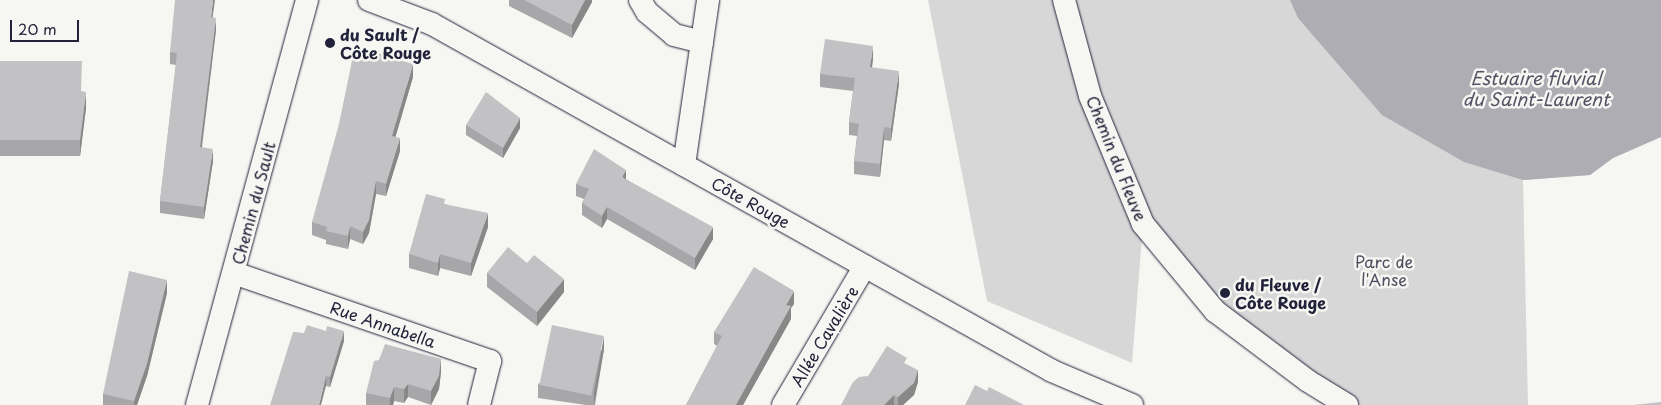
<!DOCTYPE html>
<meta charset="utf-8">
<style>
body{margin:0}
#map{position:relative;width:1661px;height:405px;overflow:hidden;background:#f6f6f2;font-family:"Playpen Sans",sans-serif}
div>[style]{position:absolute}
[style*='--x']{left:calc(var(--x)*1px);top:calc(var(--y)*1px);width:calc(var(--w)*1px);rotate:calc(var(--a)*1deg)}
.green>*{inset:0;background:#d7d7d7}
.water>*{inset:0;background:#adadb3}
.roads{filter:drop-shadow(0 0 1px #22223b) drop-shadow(0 0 1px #22223b)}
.minor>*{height:22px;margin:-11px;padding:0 11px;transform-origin:11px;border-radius:11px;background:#f6f6f2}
.wall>*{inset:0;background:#a7a7a9}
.shaded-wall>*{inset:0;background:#888889}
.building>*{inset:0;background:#c2c2c4;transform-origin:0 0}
.dots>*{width:14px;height:14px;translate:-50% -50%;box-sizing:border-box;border:2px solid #f6f6f2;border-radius:50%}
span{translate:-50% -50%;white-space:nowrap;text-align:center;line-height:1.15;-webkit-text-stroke:5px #f6f6f2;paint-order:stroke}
.poi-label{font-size:16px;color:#22223b;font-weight:700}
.left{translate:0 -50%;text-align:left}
.street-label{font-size:16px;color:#22223b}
.park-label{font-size:16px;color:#4f4f62}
.water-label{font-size:18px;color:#535365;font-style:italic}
.scale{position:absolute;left:10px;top:20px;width:69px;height:22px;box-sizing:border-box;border:2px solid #22223b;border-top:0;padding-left:6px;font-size:15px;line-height:18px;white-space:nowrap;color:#22223b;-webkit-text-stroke:4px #f6f6f2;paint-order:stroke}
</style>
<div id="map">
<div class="green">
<div style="clip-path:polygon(928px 0,1661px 0,1661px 137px,1613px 158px,1590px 175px,1523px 180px,1528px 405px,1347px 405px,1225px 318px,1143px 225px,1132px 363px,987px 301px)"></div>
</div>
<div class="water">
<div style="clip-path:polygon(1290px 0,1661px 0,1661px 137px,1613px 158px,1590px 175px,1523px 180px,1464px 162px,1382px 115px,1298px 18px)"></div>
</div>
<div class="roads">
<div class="minor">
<div style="--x:369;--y:0;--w:67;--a:20.9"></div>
<div style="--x:432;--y:24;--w:710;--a:29.23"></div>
<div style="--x:1052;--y:371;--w:87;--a:23"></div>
<div style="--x:640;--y:0;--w:14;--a:60"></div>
<div style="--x:647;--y:12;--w:35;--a:40"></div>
<div style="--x:674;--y:35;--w:29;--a:14"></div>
<div style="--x:1064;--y:0;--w:99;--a:74.8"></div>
<div style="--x:1090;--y:96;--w:139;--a:67.5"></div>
<div style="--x:1143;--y:224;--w:113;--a:50.4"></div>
<div style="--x:1215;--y:311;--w:116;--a:37"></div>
<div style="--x:1308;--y:381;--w:46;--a:31.6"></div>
<div style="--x:684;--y:165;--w:167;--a:-81.7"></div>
<div style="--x:234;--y:273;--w:271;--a:19"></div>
<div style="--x:490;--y:361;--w:45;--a:104"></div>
<div style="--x:197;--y:405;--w:420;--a:-74.8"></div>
<div style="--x:783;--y:405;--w:161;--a:-59.5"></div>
</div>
</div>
<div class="wall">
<div style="clip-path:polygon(509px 0,592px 0,592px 2px,572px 38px,509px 6px)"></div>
<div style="clip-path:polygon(213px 17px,216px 30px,202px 148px,213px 161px,204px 219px,160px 213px,160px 201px,176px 65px,170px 64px,170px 52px)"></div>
<div style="clip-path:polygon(873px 59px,872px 68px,899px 84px,891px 141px,884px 140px,880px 177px,854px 174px,854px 161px,857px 136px,849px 135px,849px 122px,853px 91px,820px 87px,820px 74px)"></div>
<div style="clip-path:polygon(0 61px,81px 91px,86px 108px,80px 156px,0 156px)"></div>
<div style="clip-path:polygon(413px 77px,395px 137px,400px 151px,386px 196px,376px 194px,369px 233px,363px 244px,350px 239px,348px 249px,326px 244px,326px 240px,312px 235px,312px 222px)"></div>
<div style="clip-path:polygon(466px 125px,520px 128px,503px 158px,466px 135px)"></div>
<div style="clip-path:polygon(626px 179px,713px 239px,695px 270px,607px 219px,602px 228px,582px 215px,582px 203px,584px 199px,576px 196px,576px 184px)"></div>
<div style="clip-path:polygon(445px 204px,488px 227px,471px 276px,440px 268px,438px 276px,409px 268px,409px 254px)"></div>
<div style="clip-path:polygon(527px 263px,564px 292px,537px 326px,487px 287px,487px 273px)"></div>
<div style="clip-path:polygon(167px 293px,147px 376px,137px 405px,103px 405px,103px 394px)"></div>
<div style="clip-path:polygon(794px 304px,791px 308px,791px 319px,743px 405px,686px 405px,717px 346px,714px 344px,714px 332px)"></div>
<div style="clip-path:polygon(293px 332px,344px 341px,330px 387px,326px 386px)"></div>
<div style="clip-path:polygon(604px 349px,595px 405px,586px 405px,538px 398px,538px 384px)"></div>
<div style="clip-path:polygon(907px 365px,918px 382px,914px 395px,903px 405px,841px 405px,868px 376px)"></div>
<div style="clip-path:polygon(441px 372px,439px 389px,431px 405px,408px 397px,404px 403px,394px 401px,393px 405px,366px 405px,366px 393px)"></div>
</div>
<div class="shaded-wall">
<div style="clip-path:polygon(213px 0,215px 0,211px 29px,211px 17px)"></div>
<div style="clip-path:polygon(585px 0,592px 0,592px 2px,572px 38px,572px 25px)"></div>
<div style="clip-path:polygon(216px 18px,216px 30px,200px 159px,200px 147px)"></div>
<div style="clip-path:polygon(873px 46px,873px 59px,870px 80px,870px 67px)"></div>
<div style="clip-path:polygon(413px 64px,413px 77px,392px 149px,392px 136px)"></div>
<div style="clip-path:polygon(899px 71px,899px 84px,891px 141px,891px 128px)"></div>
<div style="clip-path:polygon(86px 92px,86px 108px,80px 156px,80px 140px)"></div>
<div style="clip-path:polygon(520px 118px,520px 128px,503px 158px,503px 148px)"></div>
<div style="clip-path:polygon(884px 127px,884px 140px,880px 177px,880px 164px)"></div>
<div style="clip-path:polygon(400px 138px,400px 151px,386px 196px,386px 184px)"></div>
<div style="clip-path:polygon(213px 149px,213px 161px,204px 219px,204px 207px)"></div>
<div style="clip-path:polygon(626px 170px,626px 182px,622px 177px)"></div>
<div style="clip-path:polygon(376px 181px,376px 194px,369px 233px,363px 244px,363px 232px)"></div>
<div style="clip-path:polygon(607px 207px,607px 219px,602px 228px,602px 216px)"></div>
<div style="clip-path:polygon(488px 213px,488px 227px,471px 276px,471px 263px)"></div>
<div style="clip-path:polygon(350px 226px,350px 239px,348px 249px,348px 236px)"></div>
<div style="clip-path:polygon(713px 227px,713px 239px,695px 270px,695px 258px)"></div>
<div style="clip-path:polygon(440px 254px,440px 268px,438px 276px,438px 263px)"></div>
<div style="clip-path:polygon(564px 279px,564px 292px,537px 326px,537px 312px)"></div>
<div style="clip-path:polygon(167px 280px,167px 293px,147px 376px,137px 405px,134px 405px,134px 401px)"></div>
<div style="clip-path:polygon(794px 291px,794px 304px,791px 308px,791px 319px,743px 405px,736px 405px,786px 305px)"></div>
<div style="clip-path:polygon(344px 331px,344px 341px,330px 387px,330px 377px)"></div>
<div style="clip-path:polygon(604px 336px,604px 349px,594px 405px,594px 393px)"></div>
<div style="clip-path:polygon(441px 359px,441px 372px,439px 389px,431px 405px,431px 391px)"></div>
<div style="clip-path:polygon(918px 370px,918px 382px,914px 395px,903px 405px,898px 405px,898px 397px)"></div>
<div style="clip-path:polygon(326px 376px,326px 386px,321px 405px,319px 405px)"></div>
<div style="clip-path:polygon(408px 384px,408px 397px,404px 403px,404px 389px)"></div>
<div style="clip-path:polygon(394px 387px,394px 401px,393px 405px,390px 405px,390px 398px)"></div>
<div style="clip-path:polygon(894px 395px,894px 405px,884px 405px)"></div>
</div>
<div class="building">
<div style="clip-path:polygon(175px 0,213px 0,211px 17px,216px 18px,200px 147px,213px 149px,204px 207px,160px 201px,177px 53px,170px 52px)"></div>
<div style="clip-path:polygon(524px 0,585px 0,572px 25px)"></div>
<div style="clip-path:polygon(825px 39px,873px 46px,870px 67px,899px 71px,891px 128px,884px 127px,880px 164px,854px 161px,859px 124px,849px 122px,855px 78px,820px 74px)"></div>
<div style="clip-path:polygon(355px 46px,413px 64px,392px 136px,400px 138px,386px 184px,376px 181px,369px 220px,363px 232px,350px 226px,348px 236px,326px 231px,327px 227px,312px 222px,339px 124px)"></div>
<div style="clip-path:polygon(0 61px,82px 61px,81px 91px,86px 92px,80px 140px,0 140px)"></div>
<div style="clip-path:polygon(486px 92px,520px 118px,503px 148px,466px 125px)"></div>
<div style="clip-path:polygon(594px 149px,626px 170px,622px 177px,713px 227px,695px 258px,607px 207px,602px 216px,582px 203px,589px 189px,576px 184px)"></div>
<div style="clip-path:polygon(426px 194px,445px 199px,444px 204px,488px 213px,471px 263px,440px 254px,438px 263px,409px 254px)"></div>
<div style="clip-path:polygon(508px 247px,527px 263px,534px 255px,564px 279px,537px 312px,487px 273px)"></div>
<div style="clip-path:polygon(754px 267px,794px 291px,786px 305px,791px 306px,736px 405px,686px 405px,722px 336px,714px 332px)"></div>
<div style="clip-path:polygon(129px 271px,167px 280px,147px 364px,134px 401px,103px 394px)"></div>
<div style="clip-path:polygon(307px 325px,326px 331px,327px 326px,344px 331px,330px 377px,326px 376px,319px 405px,270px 405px,293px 332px,304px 333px)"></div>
<div style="left:552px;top:325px;width:53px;height:61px;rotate:12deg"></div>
<div style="clip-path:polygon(385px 344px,441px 359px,439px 376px,431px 391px,408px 384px,404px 389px,394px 387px,390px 398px,366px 393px,374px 361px,379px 360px)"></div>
<div style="clip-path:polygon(887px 346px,907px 358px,904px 363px,918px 370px,914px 383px,898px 397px,894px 395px,884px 405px,841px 405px,853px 382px,859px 377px,868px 376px)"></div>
<div style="clip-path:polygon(975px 385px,987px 391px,989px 387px,1024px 405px,965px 405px)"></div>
<div style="clip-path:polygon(1661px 402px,1661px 405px,1633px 405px)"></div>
</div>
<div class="dots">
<div style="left:330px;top:43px;background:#22223b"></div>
<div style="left:1225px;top:293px;background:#22223b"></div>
</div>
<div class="poi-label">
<span class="left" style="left:340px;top:43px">du Sault /<br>Côte Rouge</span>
<span class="left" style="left:1235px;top:293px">du Fleuve /<br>Côte Rouge</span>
</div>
<div class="street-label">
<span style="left:1117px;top:158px;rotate:68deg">Chemin du Fleuve</span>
<span style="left:751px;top:202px;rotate:29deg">Côte Rouge</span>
<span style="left:253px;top:203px;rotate:-75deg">Chemin du Sault</span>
<span style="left:383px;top:324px;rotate:19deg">Rue Annabella</span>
<span style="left:824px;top:336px;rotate:-59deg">Allée Cavalière</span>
</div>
<div class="park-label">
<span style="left:1384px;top:270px">Parc de<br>l'Anse</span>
</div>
<div class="water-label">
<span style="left:1536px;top:89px">Estuaire fluvial<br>du Saint-Laurent</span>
</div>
<div class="scale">20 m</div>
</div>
